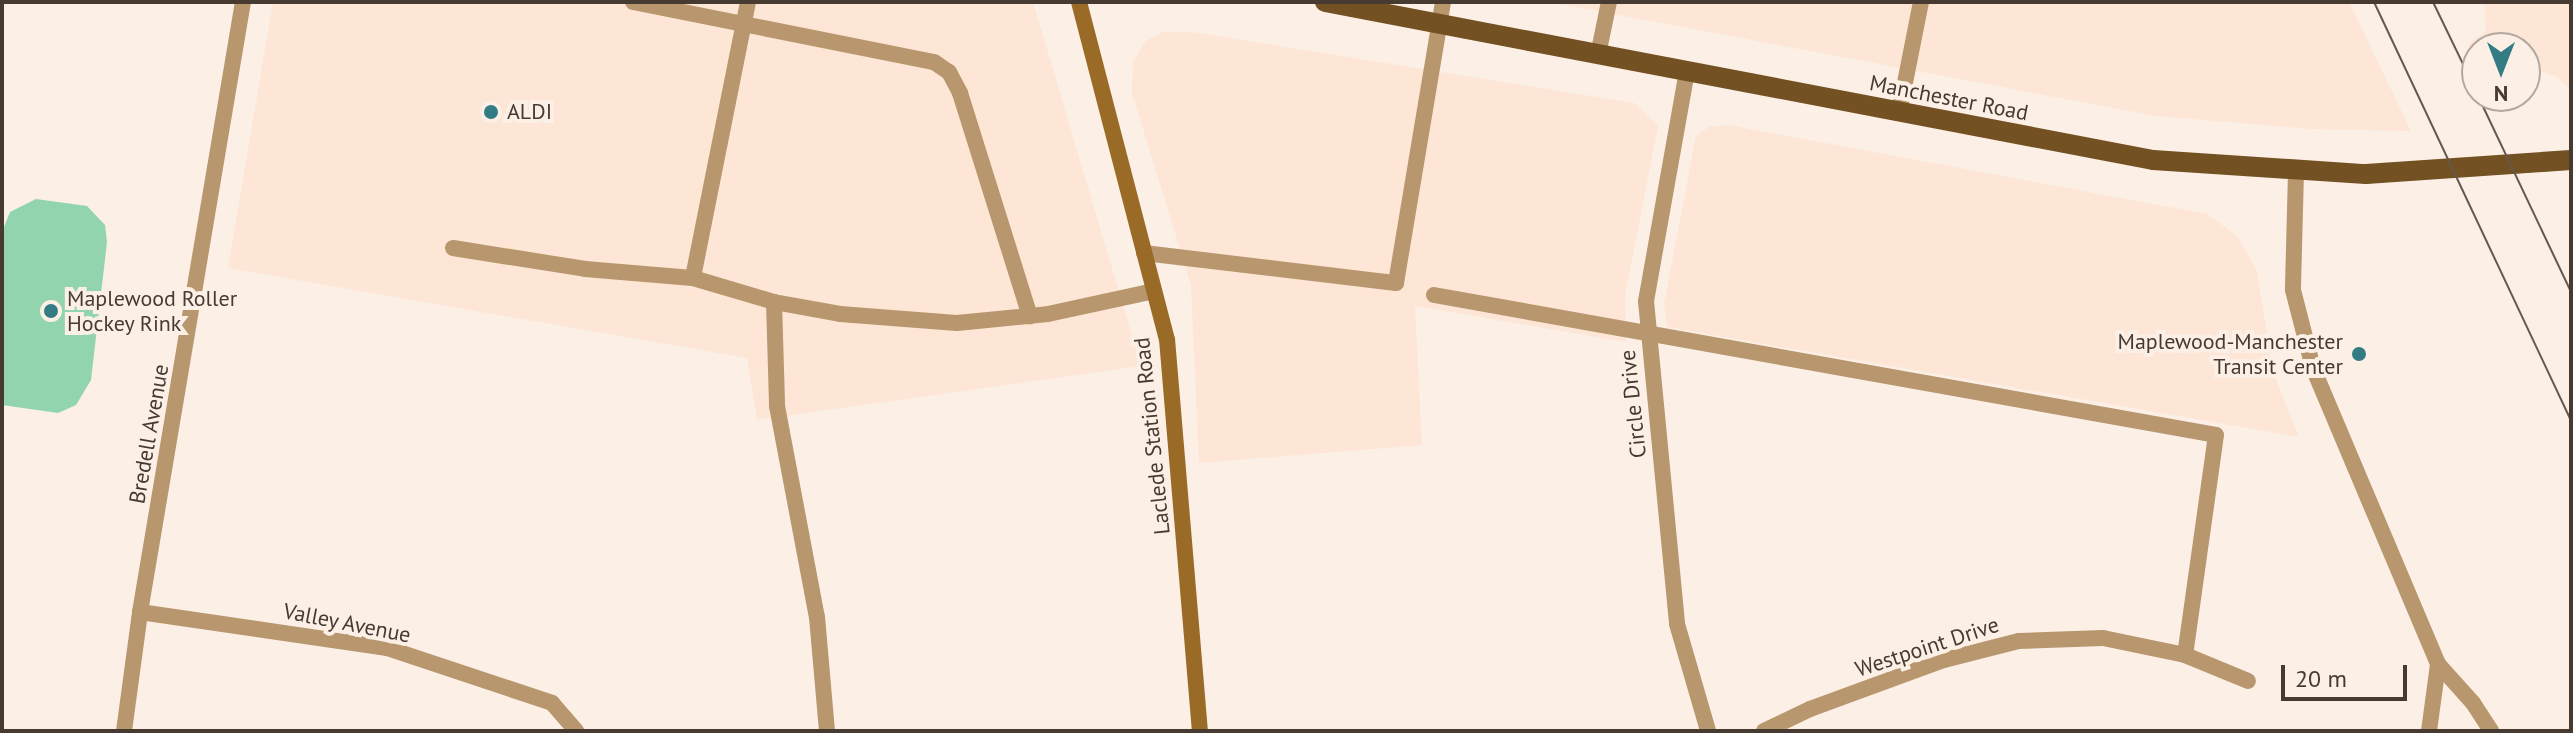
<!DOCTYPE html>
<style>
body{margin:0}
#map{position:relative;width:2573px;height:733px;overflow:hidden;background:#fcefe6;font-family:"PT Sans",sans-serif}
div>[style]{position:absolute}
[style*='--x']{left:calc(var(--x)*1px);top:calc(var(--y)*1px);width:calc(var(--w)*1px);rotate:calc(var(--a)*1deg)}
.built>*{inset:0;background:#fde6d5}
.green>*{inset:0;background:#92d4ae}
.lane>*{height:16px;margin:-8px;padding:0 8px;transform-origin:8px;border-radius:8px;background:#b8976f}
.street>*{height:16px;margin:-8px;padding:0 8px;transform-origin:8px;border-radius:8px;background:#b8976f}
.secondary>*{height:16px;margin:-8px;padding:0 8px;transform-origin:8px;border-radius:8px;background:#9a6a27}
.primary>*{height:20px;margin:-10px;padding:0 10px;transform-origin:10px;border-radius:10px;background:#735123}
.tram>*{height:2px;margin:-1px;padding:0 1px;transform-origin:1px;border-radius:1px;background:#65584f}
.dots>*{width:22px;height:22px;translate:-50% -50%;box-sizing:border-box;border:4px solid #fcefe6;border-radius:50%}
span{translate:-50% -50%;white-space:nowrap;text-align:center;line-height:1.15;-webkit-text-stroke:8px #fcefe6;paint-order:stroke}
.street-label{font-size:22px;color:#473a31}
.poi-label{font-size:22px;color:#473a31}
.left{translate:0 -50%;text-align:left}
.right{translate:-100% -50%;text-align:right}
.frame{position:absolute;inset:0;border:4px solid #473a31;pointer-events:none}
.north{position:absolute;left:2461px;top:32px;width:80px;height:80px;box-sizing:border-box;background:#fcefe6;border:2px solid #b4a79e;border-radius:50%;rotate:180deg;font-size:22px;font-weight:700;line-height:32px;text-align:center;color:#473a31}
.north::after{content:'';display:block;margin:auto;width:28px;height:36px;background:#337c83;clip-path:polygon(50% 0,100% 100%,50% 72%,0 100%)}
.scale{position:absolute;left:2281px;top:665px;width:126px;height:36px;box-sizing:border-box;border:4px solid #473a31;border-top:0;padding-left:10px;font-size:24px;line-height:28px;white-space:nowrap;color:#473a31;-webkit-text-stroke:6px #fcefe6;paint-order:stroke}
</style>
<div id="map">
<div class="built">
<div style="clip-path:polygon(273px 2px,1033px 2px,1141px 366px,757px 420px,747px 358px,228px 268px)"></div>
<div style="clip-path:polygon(1550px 2px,2349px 2px,2411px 131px,2311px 129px,2156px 116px)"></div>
<div style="clip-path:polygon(2484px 2px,2571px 2px,2571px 90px,2557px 77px,2525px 65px,2525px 48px,2477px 48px,2477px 64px,2468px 44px,2486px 31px)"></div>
<div style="clip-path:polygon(1163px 32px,1192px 32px,1634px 103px,1658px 126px,1625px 296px,1626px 342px,1415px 306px,1422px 445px,1199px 463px,1191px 285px,1132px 93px,1133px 61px,1146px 41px)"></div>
<div style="clip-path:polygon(1728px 125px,2207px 214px,2237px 236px,2257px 271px,2273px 372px,2299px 437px,1667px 327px,1664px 304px,1696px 136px,1709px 127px)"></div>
</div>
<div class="green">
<div style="clip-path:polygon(36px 199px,87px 206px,105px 225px,107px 242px,91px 380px,76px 405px,58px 413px,2px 405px,2px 232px,10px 212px)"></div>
</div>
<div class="lane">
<div style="--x:633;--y:2;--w:307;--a:11.3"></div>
<div style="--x:934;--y:62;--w:18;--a:34"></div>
<div style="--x:949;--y:72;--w:24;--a:62"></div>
<div style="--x:960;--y:93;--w:234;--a:72.6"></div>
<div style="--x:748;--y:2;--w:281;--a:101.3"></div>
<div style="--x:693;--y:278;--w:84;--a:16.5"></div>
<div style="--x:774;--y:302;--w:67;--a:10.3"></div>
<div style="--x:840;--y:314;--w:117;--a:4.4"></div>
<div style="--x:957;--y:323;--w:91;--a:-5.6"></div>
<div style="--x:1048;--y:314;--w:108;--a:-12.2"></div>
<div style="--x:1598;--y:55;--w:54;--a:-78.3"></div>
<div style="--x:2296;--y:172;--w:118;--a:91.5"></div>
<div style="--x:2293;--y:290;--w:81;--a:75.6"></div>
<div style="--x:2313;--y:368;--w:321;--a:67.1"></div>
<div style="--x:2438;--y:664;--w:52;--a:48.1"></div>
<div style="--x:2473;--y:703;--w:33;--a:57"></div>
<div style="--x:453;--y:248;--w:134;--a:9"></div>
<div style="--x:585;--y:269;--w:108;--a:4.8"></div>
<div style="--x:1144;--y:253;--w:254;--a:6.8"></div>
<div style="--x:1396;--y:283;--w:285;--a:-80.5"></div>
<div style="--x:1434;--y:295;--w:794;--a:10.15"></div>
<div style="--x:2216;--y:435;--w:222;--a:98"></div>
<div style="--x:774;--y:302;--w:104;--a:88.3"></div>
<div style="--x:777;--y:406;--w:215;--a:79.3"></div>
<div style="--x:817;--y:617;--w:114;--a:85"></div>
<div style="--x:2429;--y:731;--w:68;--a:-82.3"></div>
</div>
<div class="street">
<div style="--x:1687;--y:71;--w:234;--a:100.1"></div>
<div style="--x:1646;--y:301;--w:324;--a:84.5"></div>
<div style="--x:1677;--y:624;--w:111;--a:73.8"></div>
<div style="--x:1899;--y:113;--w:113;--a:-78.8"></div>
<div style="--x:140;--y:612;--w:250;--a:8.3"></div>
<div style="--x:387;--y:648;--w:174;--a:18.4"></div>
<div style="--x:552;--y:703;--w:37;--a:49"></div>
<div style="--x:124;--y:731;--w:120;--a:-82.3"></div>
<div style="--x:140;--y:612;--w:619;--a:-80.42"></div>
<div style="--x:1764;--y:731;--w:51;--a:-25.6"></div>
<div style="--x:1810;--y:709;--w:143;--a:-20.1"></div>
<div style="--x:1944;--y:660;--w:77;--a:-14.2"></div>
<div style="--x:2019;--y:641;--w:84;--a:-2"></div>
<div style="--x:2103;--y:638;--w:84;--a:11.7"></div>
<div style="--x:2185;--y:655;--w:68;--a:22.4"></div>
</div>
<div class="secondary">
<div style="--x:1079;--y:2;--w:348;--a:75.4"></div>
<div style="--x:1167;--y:339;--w:393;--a:85.2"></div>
</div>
<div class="primary">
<div style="--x:1325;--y:2;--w:843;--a:10.8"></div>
<div style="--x:2153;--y:160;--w:213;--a:3.8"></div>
<div style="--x:2366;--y:174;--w:205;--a:-3.9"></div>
</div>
<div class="tram">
<div style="--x:2374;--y:2;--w:462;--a:64.8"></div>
<div style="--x:2433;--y:2;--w:101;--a:64.2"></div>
<div style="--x:2478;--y:96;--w:217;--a:64.6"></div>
</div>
<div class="dots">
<div style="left:491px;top:112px;background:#337c83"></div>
<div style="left:51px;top:311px;background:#337c83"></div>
<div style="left:2359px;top:354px;background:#337c83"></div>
</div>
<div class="street-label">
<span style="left:1949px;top:98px;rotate:11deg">Manchester Road</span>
<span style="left:1633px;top:404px;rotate:-96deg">Circle Drive</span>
<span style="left:149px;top:434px;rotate:-80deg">Bredell Avenue</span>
<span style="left:1152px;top:436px;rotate:-96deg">Laclede Station Road</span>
<span style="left:347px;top:623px;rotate:11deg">Valley Avenue</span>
<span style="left:1927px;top:647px;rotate:-18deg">Westpoint Drive</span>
</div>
<div class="poi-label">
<span class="left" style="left:507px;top:112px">ALDI</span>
<span class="left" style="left:67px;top:311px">Maplewood Roller<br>Hockey Rink</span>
<span class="right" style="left:2343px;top:354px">Maplewood-Manchester<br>Transit Center</span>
</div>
<div class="frame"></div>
<div class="north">N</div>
<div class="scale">20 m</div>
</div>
